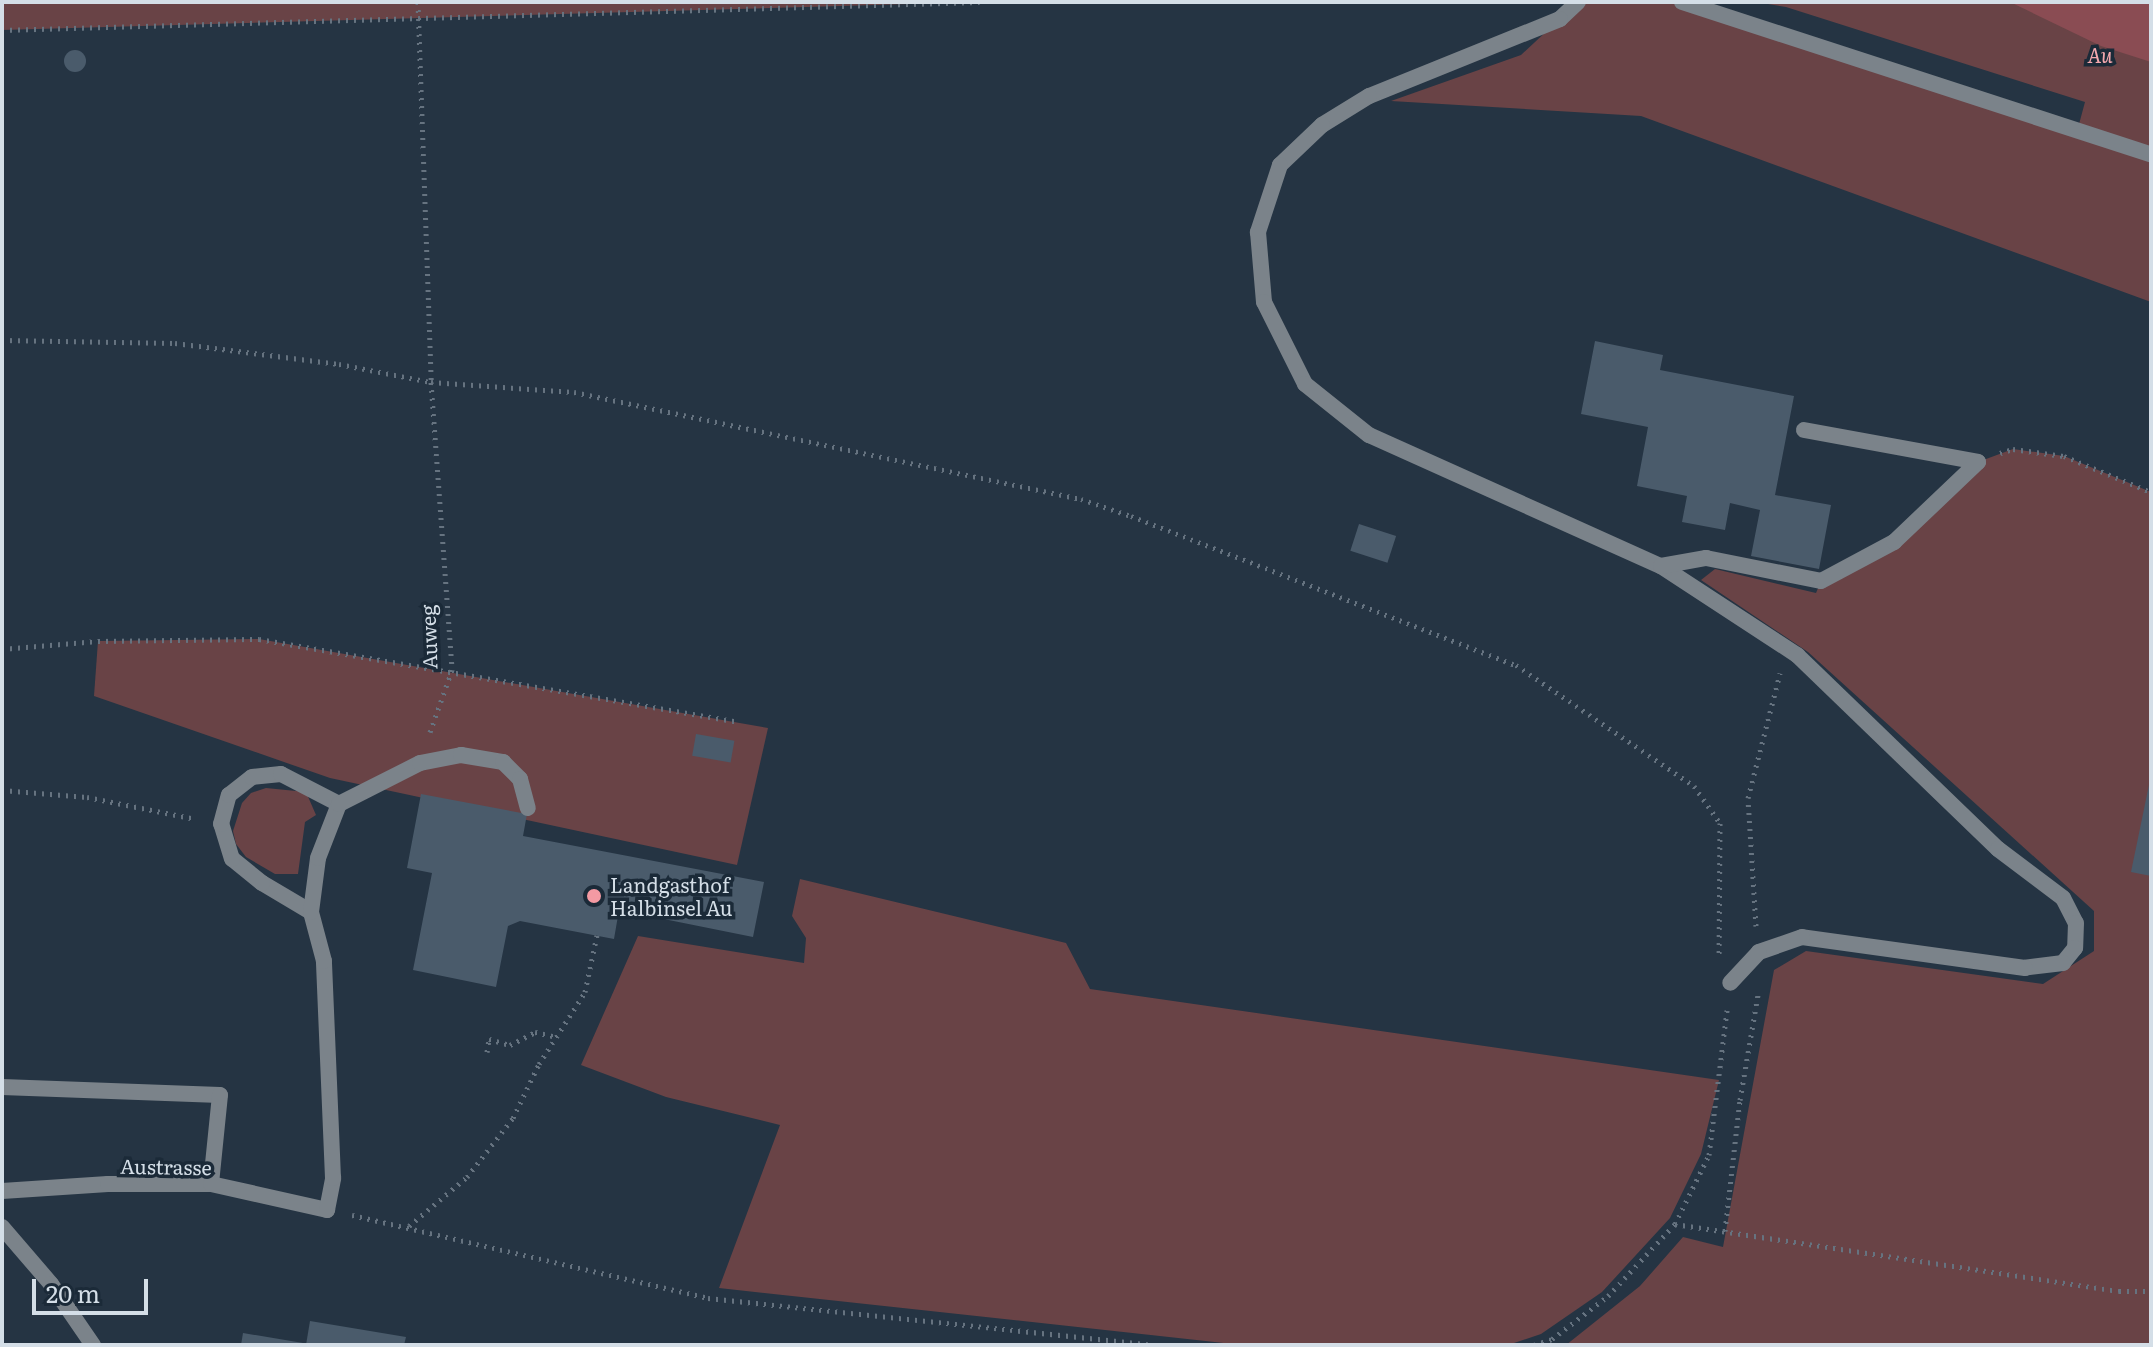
<!DOCTYPE html>
<style>
body{margin:0}
#map{position:relative;width:2153px;height:1347px;overflow:hidden;background:#253443;font-family:Literata,serif}
div>[style]{position:absolute}
[style*='--x']{left:calc(var(--x)*1px);top:calc(var(--y)*1px);width:calc(var(--w)*1px);rotate:calc(var(--a)*1deg)}
.green>*{inset:0;background:#694346}
.water>*{inset:0;background:#8a4c53}
.building>*{inset:0;background:#4a5b6b;transform-origin:0 0}
.round{border-radius:50%}
.path>*{height:5px;margin-top:-2.5px;transform-origin:0;background:repeating-linear-gradient(90deg,#667380 0 2px,transparent 0 8px)}
.lane>*{height:16px;margin:-8px;padding:0 8px;transform-origin:8px;border-radius:8px;background:#7b838a}
.dots>*{width:22px;height:22px;translate:-50% -50%;box-sizing:border-box;border:4px solid #1b2a38;border-radius:50%}
span{translate:-50% -50%;white-space:nowrap;text-align:center;line-height:1.15;-webkit-text-stroke:7px #1b2a38;paint-order:stroke}
.park-label{font-size:20px;color:#f4a8ae;font-style:italic}
.street-label{font-size:20px;color:#d4dee7}
.poi-label{font-size:20px;color:#d4dee7}
.left{translate:0 -50%;text-align:left}
.frame{position:absolute;inset:0;border:4px solid #d4dee7;pointer-events:none}
.scale{position:absolute;left:32px;top:1279px;width:116px;height:36px;box-sizing:border-box;border:4px solid #d4dee7;border-top:0;padding-left:10px;font-size:24px;line-height:28px;white-space:nowrap;color:#d4dee7;-webkit-text-stroke:6px #1b2a38;paint-order:stroke}
</style>
<div id="map">
<div class="green">
<div style="clip-path:polygon(2px 2px,980px 2px,2px 30px)"></div>
<div style="clip-path:polygon(1578px 2px,1684px 2px,2078px 128px,2085px 102px,1786px 7px,1756px 2px,2151px 2px,2151px 302px,1641px 116px,1391px 101px,1521px 55px)"></div>
<div style="clip-path:polygon(2013px 449px,2064px 456px,2151px 492px,2151px 1345px,1566px 1345px,1640px 1286px,1683px 1237px,1723px 1247px,1774px 970px,1806px 951px,2043px 984px,2094px 951px,2094px 911px,1808px 652px,1701px 580px,1715px 569px,1816px 593px,1821px 581px,1894px 542px,1978px 462px)"></div>
<div style="clip-path:polygon(259px 639px,768px 728px,737px 865px,330px 778px,94px 696px,98px 641px)"></div>
<div style="clip-path:polygon(266px 788px,306px 792px,316px 815px,305px 822px,298px 874px,275px 874px,246px 857px,236px 844px,233px 831px,242px 803px,251px 793px)"></div>
<div style="clip-path:polygon(800px 879px,1066px 943px,1090px 989px,1719px 1080px,1701px 1154px,1670px 1218px,1602px 1292px,1541px 1334px,1508px 1345px,1242px 1345px,719px 1288px,780px 1125px,666px 1097px,581px 1065px,638px 936px,804px 963px,806px 938px,792px 916px)"></div>
</div>
<div class="water">
<div style="clip-path:polygon(2010px 2px,2151px 2px,2151px 62px,2101px 46px)"></div>
</div>
<div class="building">
<div class="round" style="left:64px;top:50px;width:22px;height:22px"></div>
<div style="clip-path:polygon(1595px 341px,1663px 355px,1660px 370px,1794px 396px,1775px 495px,1831px 505px,1819px 569px,1751px 556px,1760px 510px,1730px 503px,1725px 530px,1682px 522px,1687px 496px,1637px 486px,1648px 427px,1581px 414px)"></div>
<div style="left:1359px;top:524px;width:39px;height:28px;rotate:18deg"></div>
<div style="left:696px;top:734px;width:39px;height:22px;rotate:10deg"></div>
<div style="clip-path:polygon(2150px 780px,2151px 780px,2151px 876px,2131px 872px)"></div>
<div style="clip-path:polygon(421px 794px,527px 814px,523px 836px,764px 882px,753px 937px,619px 910px,614px 939px,520px 921px,508px 926px,496px 987px,413px 970px,432px 873px,407px 868px)"></div>
<div style="clip-path:polygon(310px 1321px,406px 1337px,404px 1345px,306px 1345px)"></div>
<div style="clip-path:polygon(243px 1333px,303px 1343px,303px 1345px,241px 1345px)"></div>
</div>
<div class="path">
<div style="--x:418;--y:2;--w:380;--a:88"></div>
<div style="--x:431;--y:382;--w:289;--a:85.8"></div>
<div style="--x:452;--y:670;--w:66;--a:109.5"></div>
<div style="--x:2;--y:30;--w:978;--a:-1.64"></div>
<div style="--x:2;--y:340;--w:173;--a:1"></div>
<div style="--x:175;--y:343;--w:165;--a:7.3"></div>
<div style="--x:339;--y:364;--w:94;--a:11.1"></div>
<div style="--x:431;--y:382;--w:143;--a:4"></div>
<div style="--x:574;--y:392;--w:518;--a:11.92"></div>
<div style="--x:1081;--y:499;--w:53;--a:18.8"></div>
<div style="--x:1131;--y:516;--w:413;--a:21.2"></div>
<div style="--x:1516;--y:665;--w:215;--a:34.2"></div>
<div style="--x:1694;--y:786;--w:45;--a:54.9"></div>
<div style="--x:1720;--y:823;--w:131;--a:90.4"></div>
<div style="--x:2000;--y:453;--w:14;--a:-17"></div>
<div style="--x:2013;--y:449;--w:51;--a:7.8"></div>
<div style="--x:2064;--y:456;--w:94;--a:22.5"></div>
<div style="--x:2;--y:649;--w:96;--a:-4.8"></div>
<div style="--x:98;--y:641;--w:161;--a:-0.7"></div>
<div style="--x:259;--y:639;--w:483;--a:9.8"></div>
<div style="--x:2;--y:790;--w:85;--a:4.7"></div>
<div style="--x:87;--y:797;--w:111;--a:11.4"></div>
<div style="--x:1756;--y:926;--w:128;--a:-93.6"></div>
<div style="--x:1748;--y:798;--w:129;--a:-75.6"></div>
<div style="--x:487;--y:1052;--w:13;--a:-81"></div>
<div style="--x:489;--y:1039;--w:22;--a:16"></div>
<div style="--x:510;--y:1045;--w:28;--a:-27"></div>
<div style="--x:535;--y:1032;--w:23;--a:13"></div>
<div style="--x:352;--y:1215;--w:366;--a:13.1"></div>
<div style="--x:708;--y:1298;--w:447;--a:6"></div>
<div style="--x:1675;--y:1224;--w:449;--a:8.6"></div>
<div style="--x:2119;--y:1291;--w:32;--a:0"></div>
<div style="--x:409;--y:1226;--w:76;--a:-40.2"></div>
<div style="--x:467;--y:1177;--w:75;--a:-52.1"></div>
<div style="--x:513;--y:1118;--w:60;--a:-64.3"></div>
<div style="--x:539;--y:1064;--w:85;--a:-57.4"></div>
<div style="--x:585;--y:992;--w:58;--a:-78.1"></div>
<div style="--x:1725;--y:1231;--w:132;--a:-83.5"></div>
<div style="--x:1740;--y:1100;--w:107;--a:-80.3"></div>
<div style="--x:1534;--y:1345;--w:19;--a:-18"></div>
<div style="--x:1552;--y:1339;--w:71;--a:-37.5"></div>
<div style="--x:1608;--y:1296;--w:98;--a:-47.1"></div>
<div style="--x:1675;--y:1224;--w:77;--a:-63.8"></div>
<div style="--x:1709;--y:1155;--w:146;--a:-82.9"></div>
</div>
<div class="lane">
<div style="--x:1578;--y:2;--w:25;--a:137"></div>
<div style="--x:1560;--y:19;--w:206;--a:158"></div>
<div style="--x:1369;--y:96;--w:55;--a:148.3"></div>
<div style="--x:1322;--y:125;--w:58;--a:136.4"></div>
<div style="--x:1280;--y:165;--w:71;--a:108.2"></div>
<div style="--x:1258;--y:232;--w:70;--a:85.1"></div>
<div style="--x:1264;--y:302;--w:92;--a:63.4"></div>
<div style="--x:1305;--y:384;--w:82;--a:38.6"></div>
<div style="--x:1369;--y:435;--w:320;--a:24.2"></div>
<div style="--x:1661;--y:566;--w:163;--a:33.2"></div>
<div style="--x:1797;--y:655;--w:279;--a:44"></div>
<div style="--x:1998;--y:849;--w:81;--a:37"></div>
<div style="--x:2063;--y:898;--w:28;--a:63"></div>
<div style="--x:2076;--y:923;--w:25;--a:92"></div>
<div style="--x:2075;--y:948;--w:19;--a:129"></div>
<div style="--x:2063;--y:963;--w:38;--a:173"></div>
<div style="--x:2025;--y:968;--w:225;--a:-172.1"></div>
<div style="--x:1802;--y:937;--w:46;--a:160.8"></div>
<div style="--x:1759;--y:952;--w:42;--a:133.1"></div>
<div style="--x:1682;--y:2;--w:493;--a:18"></div>
<div style="--x:1804;--y:430;--w:177;--a:10.4"></div>
<div style="--x:1661;--y:566;--w:46;--a:-10.1"></div>
<div style="--x:1706;--y:558;--w:117;--a:11.3"></div>
<div style="--x:1821;--y:581;--w:83;--a:-28.1"></div>
<div style="--x:1894;--y:542;--w:116;--a:-43.6"></div>
<div style="--x:311;--y:912;--w:57;--a:-149.4"></div>
<div style="--x:262;--y:883;--w:38;--a:-141"></div>
<div style="--x:232;--y:859;--w:37;--a:-107"></div>
<div style="--x:221;--y:824;--w:30;--a:-75"></div>
<div style="--x:229;--y:795;--w:29;--a:-38"></div>
<div style="--x:252;--y:777;--w:29;--a:-6"></div>
<div style="--x:281;--y:774;--w:65;--a:27.3"></div>
<div style="--x:2;--y:1087;--w:218;--a:2.1"></div>
<div style="--x:220;--y:1095;--w:89;--a:95.8"></div>
<div style="--x:2;--y:1191;--w:106;--a:-3.8"></div>
<div style="--x:108;--y:1184;--w:103;--a:0"></div>
<div style="--x:211;--y:1184;--w:119;--a:12.6"></div>
<div style="--x:327;--y:1210;--w:33;--a:-79"></div>
<div style="--x:333;--y:1178;--w:217;--a:-92.4"></div>
<div style="--x:324;--y:961;--w:51;--a:-104.9"></div>
<div style="--x:311;--y:912;--w:54;--a:-82.6"></div>
<div style="--x:318;--y:858;--w:58;--a:-68.7"></div>
<div style="--x:339;--y:804;--w:91;--a:-26.8"></div>
<div style="--x:420;--y:763;--w:42;--a:-11"></div>
<div style="--x:461;--y:755;--w:43;--a:9.5"></div>
<div style="--x:503;--y:762;--w:24;--a:45"></div>
<div style="--x:520;--y:779;--w:30;--a:75"></div>
<div style="--x:2;--y:1227;--w:75;--a:49.3"></div>
<div style="--x:51;--y:1284;--w:74;--a:55.5"></div>
</div>
<div class="dots">
<div style="left:594px;top:896px;background:#f49aa3"></div>
</div>
<div class="park-label">
<span style="left:2100px;top:54px">Au</span>
</div>
<div class="street-label">
<span style="left:428px;top:637px;rotate:-92deg">Auweg</span>
<span style="left:166px;top:1166px;rotate:1deg">Austrasse</span>
</div>
<div class="poi-label">
<span class="left" style="left:610px;top:896px">Landgasthof<br>Halbinsel Au</span>
</div>
<div class="frame"></div>
<div class="scale">20 m</div>
</div>
